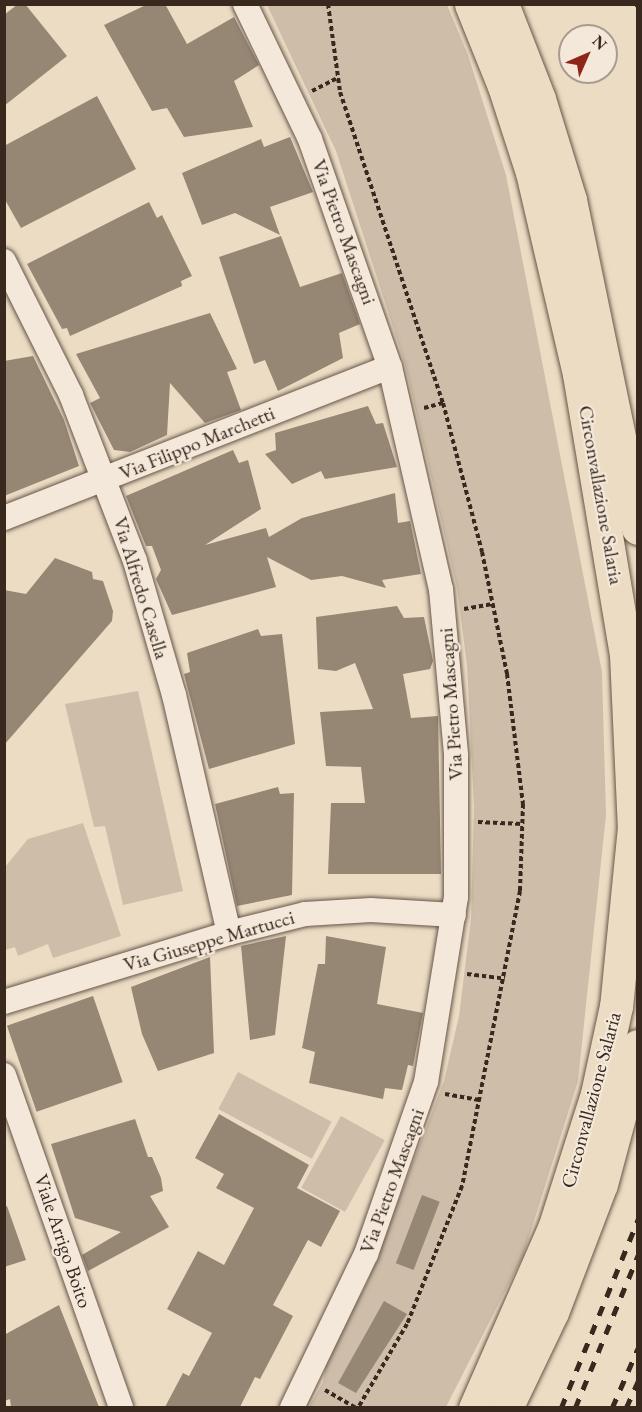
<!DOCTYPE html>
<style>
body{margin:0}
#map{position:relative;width:642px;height:1412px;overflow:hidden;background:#ecdcc4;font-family:"EB Garamond",serif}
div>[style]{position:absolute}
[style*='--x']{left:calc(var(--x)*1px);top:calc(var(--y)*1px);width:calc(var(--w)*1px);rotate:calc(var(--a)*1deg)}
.green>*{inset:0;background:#cebda8;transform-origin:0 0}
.building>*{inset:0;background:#968674;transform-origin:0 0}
.path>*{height:4px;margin-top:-2px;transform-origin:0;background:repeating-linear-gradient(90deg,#39281e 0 4.5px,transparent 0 7.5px)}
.roads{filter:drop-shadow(0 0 2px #665548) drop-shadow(0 0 2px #665548)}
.street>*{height:24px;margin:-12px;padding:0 12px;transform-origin:12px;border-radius:12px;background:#f3e8d9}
.highway>*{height:33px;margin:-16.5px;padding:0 16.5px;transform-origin:16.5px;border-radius:16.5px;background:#ecdcc4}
.rail>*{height:4.5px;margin-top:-2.25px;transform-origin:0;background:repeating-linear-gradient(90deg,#39281e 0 10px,transparent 0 20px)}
span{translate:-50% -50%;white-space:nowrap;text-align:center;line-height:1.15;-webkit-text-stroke:4.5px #f3e8d9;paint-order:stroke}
.street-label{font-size:20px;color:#39281e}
.frame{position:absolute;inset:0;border:6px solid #39281e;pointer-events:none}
.north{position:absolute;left:558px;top:24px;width:60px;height:60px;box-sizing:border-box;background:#f3e8d9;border:2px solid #a99b8e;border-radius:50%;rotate:45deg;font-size:16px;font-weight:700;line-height:24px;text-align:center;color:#39281e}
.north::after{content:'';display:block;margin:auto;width:21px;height:27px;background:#8f2418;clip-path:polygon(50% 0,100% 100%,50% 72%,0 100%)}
</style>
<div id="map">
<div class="green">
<div style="clip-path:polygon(267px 5px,447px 5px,468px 55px,506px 175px,602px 672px,606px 815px,578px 1081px,523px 1256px,446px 1407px,309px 1407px,323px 1382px,328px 1355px,367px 1283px,444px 1081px,459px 1016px,471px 919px,474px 806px,467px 665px,457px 588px,405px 364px,336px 151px)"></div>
<div style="clip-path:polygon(138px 691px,183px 891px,123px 905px,105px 826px,94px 827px,65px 704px)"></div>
<div style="clip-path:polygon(83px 823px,121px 936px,53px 958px,48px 944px,18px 956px,15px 947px,5px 950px,5px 867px,28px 839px)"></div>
<div style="left:238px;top:1072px;width:106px;height:42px;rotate:28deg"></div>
<div style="left:341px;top:1116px;width:50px;height:82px;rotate:29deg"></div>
</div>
<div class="building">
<div style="clip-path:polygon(18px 4px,25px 4px,67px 56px,4px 106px,4px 15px)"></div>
<div style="clip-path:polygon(148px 4px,165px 4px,187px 44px,234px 17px,259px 65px,234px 81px,253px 127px,184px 137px,167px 108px,152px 111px,104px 25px)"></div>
<div style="clip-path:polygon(97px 96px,136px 169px,21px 228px,4px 198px,4px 146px)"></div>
<div style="clip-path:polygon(290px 137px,313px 192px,270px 207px,280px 235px,235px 213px,202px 225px,182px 173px,261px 139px,264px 147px)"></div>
<div style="clip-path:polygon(149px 202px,157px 218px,162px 215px,192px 276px,181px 281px,182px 286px,70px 336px,67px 328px,62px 329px,27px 264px)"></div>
<div style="clip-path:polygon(281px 236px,300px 287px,342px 273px,360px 324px,339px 333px,343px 358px,278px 391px,265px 360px,254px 364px,219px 257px)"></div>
<div style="clip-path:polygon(210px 313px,237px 369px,227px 372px,241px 410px,205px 423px,170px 383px,167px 435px,130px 452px,114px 450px,90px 403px,100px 398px,76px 354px)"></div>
<div style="clip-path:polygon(33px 356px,64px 420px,79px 466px,4px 496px,4px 361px)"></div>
<div style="clip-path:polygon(368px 406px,376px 424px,383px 423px,397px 467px,325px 479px,321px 471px,292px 484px,265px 454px,276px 450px,275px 433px)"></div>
<div style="clip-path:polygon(233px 450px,239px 463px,248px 460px,261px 509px,205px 545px,266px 528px,269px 537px,302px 518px,395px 493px,398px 523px,410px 521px,421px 574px,382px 580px,386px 588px,342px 576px,311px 580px,267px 557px,276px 587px,172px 615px,156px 579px,161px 570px,152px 546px,146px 546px,126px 496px)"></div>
<div style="clip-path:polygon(55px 558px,92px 572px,93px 579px,103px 581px,113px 611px,112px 621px,4px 745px,4px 590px,26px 594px)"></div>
<div style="clip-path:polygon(397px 606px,404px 618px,424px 617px,433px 661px,430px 669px,403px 674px,411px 718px,438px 716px,441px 874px,328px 874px,331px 803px,365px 803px,361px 767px,326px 766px,320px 712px,373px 709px,355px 663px,336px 671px,318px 669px,316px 617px)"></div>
<div style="clip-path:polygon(258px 629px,261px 636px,282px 634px,295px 744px,209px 769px,184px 674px,190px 672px,187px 653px)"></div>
<div style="clip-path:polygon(278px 787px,280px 794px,294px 793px,292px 895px,237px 906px,215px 804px)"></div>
<div style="clip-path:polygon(286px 936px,275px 1035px,250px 1040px,241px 946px)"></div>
<div style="clip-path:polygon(326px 936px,386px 947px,377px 1004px,423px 1013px,413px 1066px,408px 1065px,402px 1090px,385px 1088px,383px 1099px,309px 1083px,315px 1052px,302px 1048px,318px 964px,325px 964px)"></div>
<div style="clip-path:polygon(210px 957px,214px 1053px,158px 1071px,142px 1034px,131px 987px)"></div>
<div style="left:93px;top:996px;width:91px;height:91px;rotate:71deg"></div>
<div style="clip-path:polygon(219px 1114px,309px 1165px,297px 1188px,340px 1211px,321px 1247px,308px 1240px,273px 1305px,293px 1316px,260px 1379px,255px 1377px,240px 1407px,165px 1407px,183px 1373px,189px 1376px,212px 1333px,167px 1309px,198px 1251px,224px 1265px,254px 1208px,216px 1188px,224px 1174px,195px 1158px)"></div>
<div style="clip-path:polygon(135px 1119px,148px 1157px,152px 1157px,161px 1178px,163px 1191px,150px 1196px,169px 1227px,88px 1271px,82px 1255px,121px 1232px,75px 1218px,51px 1144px)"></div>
<div style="left:422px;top:1195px;width:19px;height:73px;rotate:21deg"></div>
<div style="clip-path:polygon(7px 1206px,26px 1260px,4px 1267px,4px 1207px)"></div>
<div style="clip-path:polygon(384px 1301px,407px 1314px,356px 1393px,338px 1383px)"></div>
<div style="clip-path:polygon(59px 1305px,99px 1407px,11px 1407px,10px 1399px,4px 1401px,4px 1335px)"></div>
</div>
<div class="path">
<div style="--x:328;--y:4;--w:89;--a:82.2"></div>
<div style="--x:340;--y:92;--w:328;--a:71.7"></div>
<div style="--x:443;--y:403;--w:154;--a:75.3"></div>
<div style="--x:482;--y:552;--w:125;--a:78.4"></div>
<div style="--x:507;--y:674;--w:131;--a:83"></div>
<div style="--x:523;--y:804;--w:87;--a:92"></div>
<div style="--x:520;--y:891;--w:301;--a:101.1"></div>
<div style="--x:462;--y:1186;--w:149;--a:111.7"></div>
<div style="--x:407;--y:1324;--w:97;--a:120.3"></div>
<div style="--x:312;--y:91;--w:29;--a:-27"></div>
<div style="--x:424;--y:408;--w:20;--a:-15"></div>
<div style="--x:464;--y:609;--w:29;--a:-10"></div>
<div style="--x:478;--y:822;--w:44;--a:2.6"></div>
<div style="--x:467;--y:974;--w:38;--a:7"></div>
<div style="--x:445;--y:1094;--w:36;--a:10"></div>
<div style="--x:325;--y:1390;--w:36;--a:30"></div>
</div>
<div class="roads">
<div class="street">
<div style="--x:245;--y:4;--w:150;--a:64.3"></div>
<div style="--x:310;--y:139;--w:242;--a:70.7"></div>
<div style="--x:390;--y:367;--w:228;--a:77.1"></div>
<div style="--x:441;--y:589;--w:167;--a:84.8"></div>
<div style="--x:456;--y:755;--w:142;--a:90"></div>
<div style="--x:456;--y:897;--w:187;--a:99.2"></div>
<div style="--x:426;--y:1082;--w:182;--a:109.2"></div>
<div style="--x:366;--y:1254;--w:171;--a:115.7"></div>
<div style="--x:4;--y:261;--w:150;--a:63.4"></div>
<div style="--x:71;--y:395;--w:178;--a:68.9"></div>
<div style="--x:135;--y:561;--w:140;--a:73.8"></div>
<div style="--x:174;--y:695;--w:244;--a:77"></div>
<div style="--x:4;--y:518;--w:414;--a:-21.4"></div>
<div style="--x:4;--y:1002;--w:235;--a:-17"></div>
<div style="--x:229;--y:933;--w:78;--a:-14"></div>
<div style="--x:305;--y:914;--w:66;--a:-3.5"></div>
<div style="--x:371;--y:910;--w:83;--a:3.4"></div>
<div style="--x:4;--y:1075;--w:353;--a:70.6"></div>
</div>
<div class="highway">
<div style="--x:471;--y:4;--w:88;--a:68.1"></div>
<div style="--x:504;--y:86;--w:90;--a:72"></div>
<div style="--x:532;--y:172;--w:207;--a:76.9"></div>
<div style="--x:579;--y:374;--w:284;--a:80.5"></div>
<div style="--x:626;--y:654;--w:173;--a:87.4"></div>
<div style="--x:634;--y:827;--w:180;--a:95.7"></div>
<div style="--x:616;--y:1006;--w:90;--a:102.2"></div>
<div style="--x:597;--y:1094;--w:139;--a:107.7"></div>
<div style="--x:555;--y:1226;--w:199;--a:113.7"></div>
<div style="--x:502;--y:4;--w:102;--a:68.7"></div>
<div style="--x:539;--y:99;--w:106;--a:72.9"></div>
<div style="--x:570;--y:200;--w:335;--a:78.3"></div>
<div style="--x:506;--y:1408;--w:106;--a:-64.4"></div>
<div style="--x:552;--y:1312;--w:137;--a:-69.1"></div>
<div style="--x:601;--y:1184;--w:143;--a:-75"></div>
</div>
</div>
<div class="rail">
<div style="--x:637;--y:4;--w:2;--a:63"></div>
<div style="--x:561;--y:1408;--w:204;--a:-67.8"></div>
<div style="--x:575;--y:1408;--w:165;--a:-67.6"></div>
<div style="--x:612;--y:1408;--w:65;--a:-66.6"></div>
<div style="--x:626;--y:1408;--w:30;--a:-66"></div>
</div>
<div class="street-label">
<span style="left:344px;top:232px;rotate:70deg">Via Pietro Mascagni</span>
<span style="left:197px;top:443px;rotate:-22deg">Via Filippo Marchetti</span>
<span style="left:601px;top:495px;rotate:80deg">Circonvallazione Salaria</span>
<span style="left:141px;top:588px;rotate:73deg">Via Alfredo Casella</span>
<span style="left:451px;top:704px;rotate:-94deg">Via Pietro Mascagni</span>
<span style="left:209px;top:941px;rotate:-16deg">Via Giuseppe Martucci</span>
<span style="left:591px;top:1100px;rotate:-75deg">Circonvallazione Salaria</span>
<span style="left:392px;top:1181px;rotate:-70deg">Via Pietro Mascagni</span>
<span style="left:63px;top:1241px;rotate:71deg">Viale Arrigo Boito</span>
</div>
<div class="frame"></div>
<div class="north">N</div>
</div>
